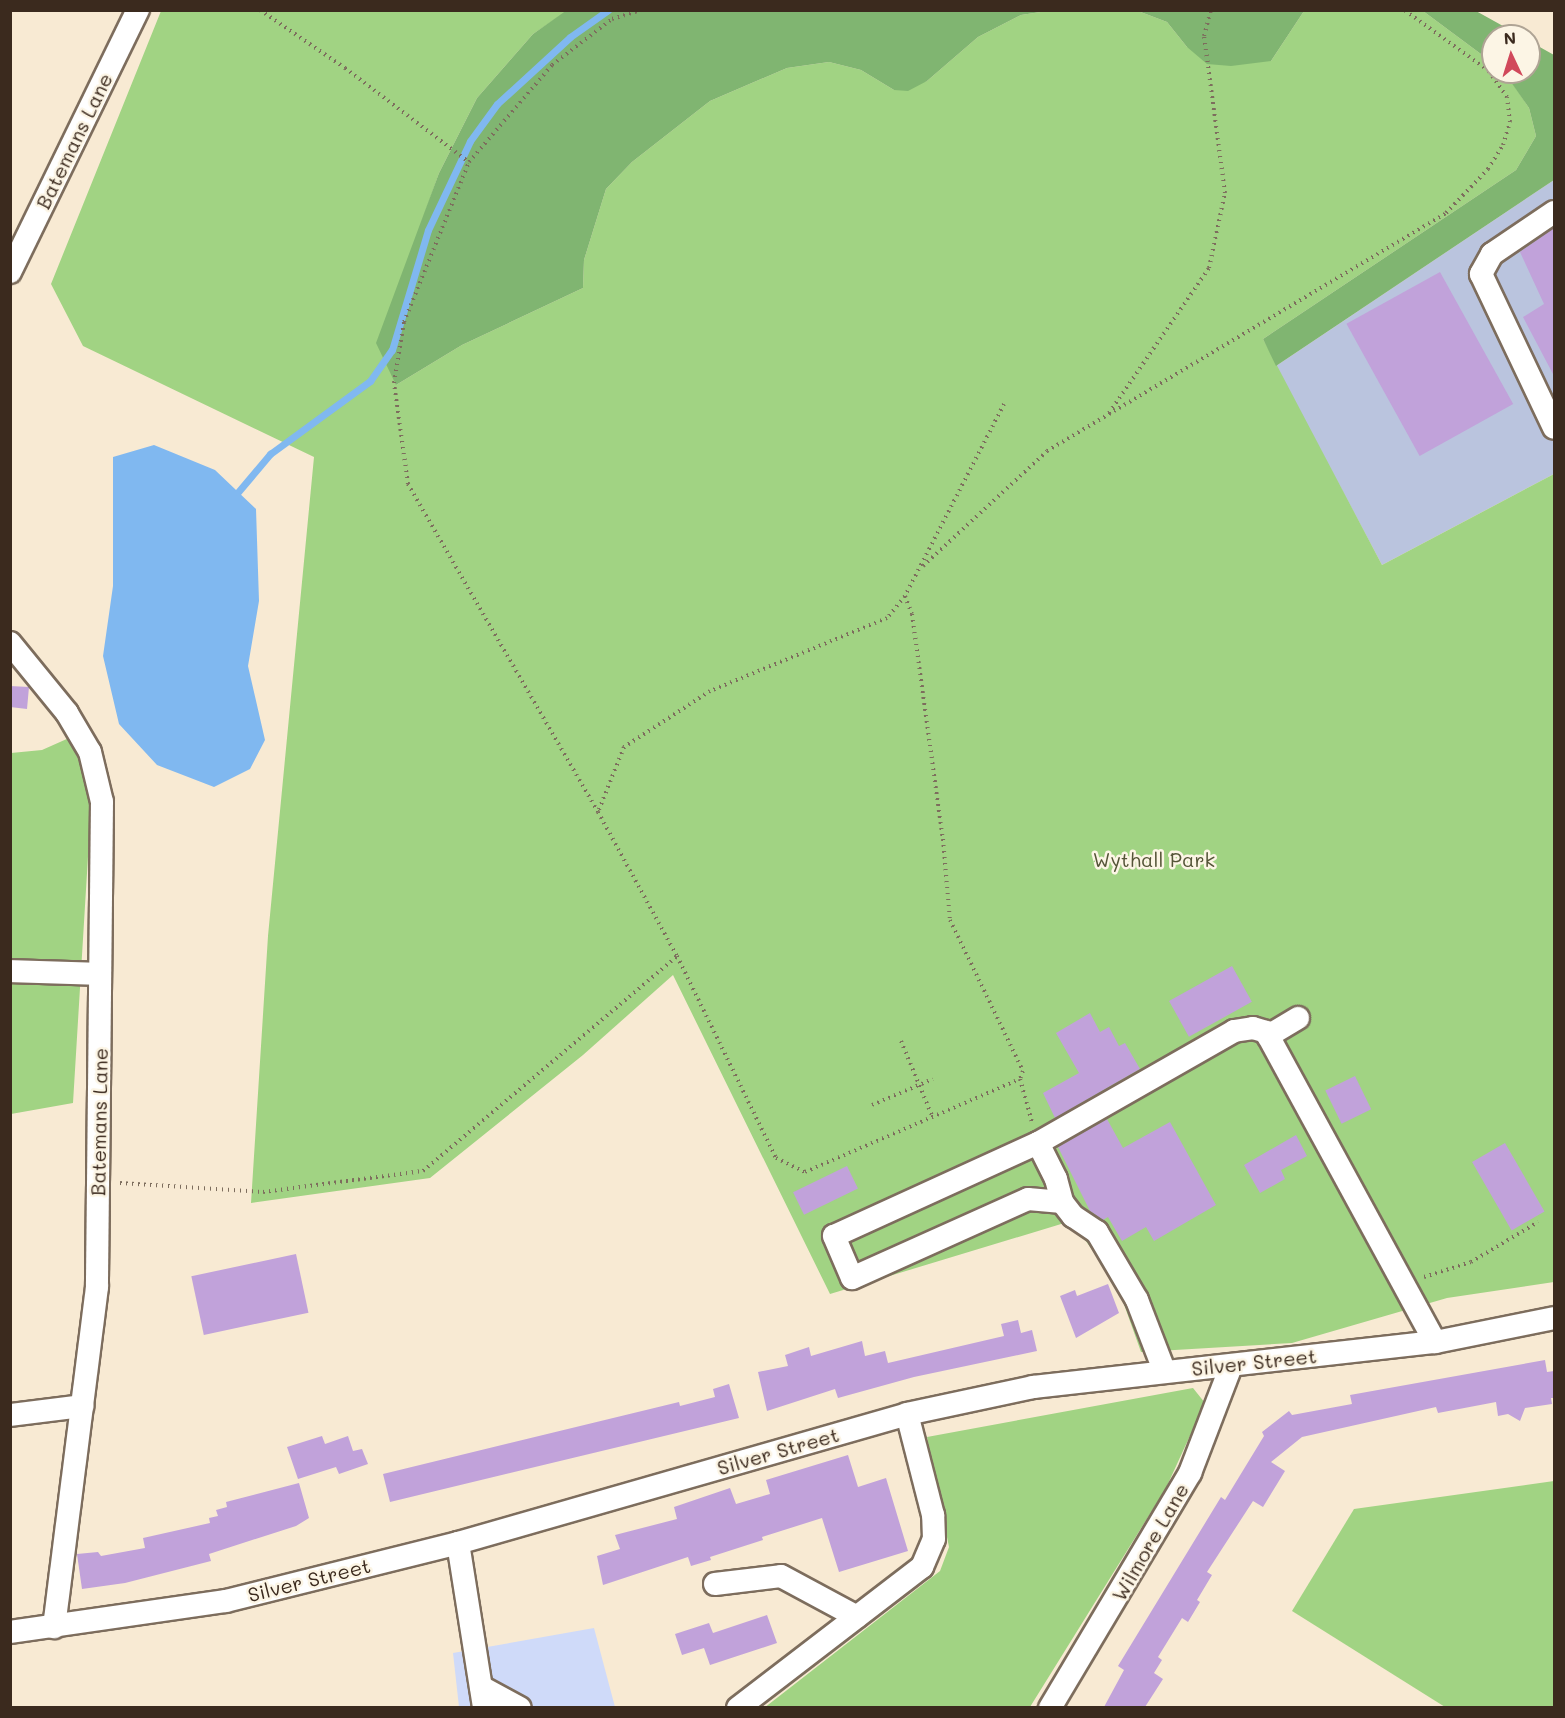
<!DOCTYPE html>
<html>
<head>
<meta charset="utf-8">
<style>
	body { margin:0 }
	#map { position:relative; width:1565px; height:1718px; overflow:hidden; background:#f8ead3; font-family:Mali,sans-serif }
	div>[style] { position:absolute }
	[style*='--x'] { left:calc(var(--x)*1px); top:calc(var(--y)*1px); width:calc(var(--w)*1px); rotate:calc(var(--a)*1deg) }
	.built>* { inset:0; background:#cfdaf9 }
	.industrial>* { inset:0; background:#bac4de }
	.green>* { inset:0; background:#a1d383 }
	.forest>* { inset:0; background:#80b571 }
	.water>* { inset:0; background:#80b8f0 }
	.stream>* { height:7px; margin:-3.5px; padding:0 3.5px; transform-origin:3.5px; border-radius:3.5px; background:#80b8f0 }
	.building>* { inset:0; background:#c1a2da; transform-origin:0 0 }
	.path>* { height:4px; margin-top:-2px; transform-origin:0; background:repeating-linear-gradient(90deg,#7d6d5d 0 1.5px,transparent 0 6px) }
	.roads { filter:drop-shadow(2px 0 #7d6d5d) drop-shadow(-2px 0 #7d6d5d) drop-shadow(0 2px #7d6d5d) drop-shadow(0 -2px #7d6d5d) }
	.minor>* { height:22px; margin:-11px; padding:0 11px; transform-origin:11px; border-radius:11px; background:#fff }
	span { translate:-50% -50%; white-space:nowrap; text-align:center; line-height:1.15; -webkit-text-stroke:5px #fcf5e5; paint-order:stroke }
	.street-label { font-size:20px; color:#3b2a1e }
	.park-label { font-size:20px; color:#545437 }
	.frame { position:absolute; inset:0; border:12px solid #3b2a1e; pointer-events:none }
	.north { position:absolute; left:1481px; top:24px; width:60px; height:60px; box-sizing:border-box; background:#fcf5e5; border:2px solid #afa495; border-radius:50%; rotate:356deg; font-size:16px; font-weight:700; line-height:24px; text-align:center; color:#3b2a1e }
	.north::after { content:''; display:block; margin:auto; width:21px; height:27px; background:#d1495b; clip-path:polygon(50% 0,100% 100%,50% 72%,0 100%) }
</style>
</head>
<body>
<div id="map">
	<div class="built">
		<i style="clip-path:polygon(594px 1628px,615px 1707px,459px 1707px,453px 1653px)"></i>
	</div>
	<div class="industrial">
		<i style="clip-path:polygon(1554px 180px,1554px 474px,1382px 565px,1276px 366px)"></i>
	</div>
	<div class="green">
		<i style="clip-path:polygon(161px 11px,567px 11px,533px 34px,477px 98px,439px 173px,409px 258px,396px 385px,462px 345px,583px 288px,584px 260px,606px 189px,632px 162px,710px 101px,787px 68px,829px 62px,861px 70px,894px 90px,927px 81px,978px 37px,1021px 15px,1047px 11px,1138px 11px,1167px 22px,1187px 47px,1271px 61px,1304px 11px,1423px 11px,1493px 63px,1493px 72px,1507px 75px,1529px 108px,1536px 136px,1516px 170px,1263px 339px,1382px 565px,1554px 474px,1554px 1282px,1447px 1298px,1292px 1343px,1141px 1352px,1116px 1282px,1071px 1221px,830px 1294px,673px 975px,583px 1055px,430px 1178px,251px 1203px,268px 936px,314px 457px,83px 346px,51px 284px)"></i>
		<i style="clip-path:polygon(69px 738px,92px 791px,73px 1103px,11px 1114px,11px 753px,42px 750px)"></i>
		<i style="clip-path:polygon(1193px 1388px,1205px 1403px,1166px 1488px,1030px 1707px,764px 1708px,940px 1571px,949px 1547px,927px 1437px)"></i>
		<i style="clip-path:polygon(1554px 1481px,1554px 1707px,1445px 1707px,1292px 1611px,1354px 1509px)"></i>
	</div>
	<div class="forest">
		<i style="clip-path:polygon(567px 10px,1047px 10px,1047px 11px,1021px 15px,978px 37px,927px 81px,908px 91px,894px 90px,861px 70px,829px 62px,787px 68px,710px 101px,632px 162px,606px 189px,584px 260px,583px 288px,462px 345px,396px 385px,376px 343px,439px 173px,477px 98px,533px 34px)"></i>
		<i style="clip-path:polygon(1138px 11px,1304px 10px,1304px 11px,1271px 61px,1231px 66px,1207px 64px,1187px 47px,1167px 22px)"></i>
		<i style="clip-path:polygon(1423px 11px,1476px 11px,1521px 36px,1493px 36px,1493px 63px)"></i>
		<i style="clip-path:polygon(1529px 41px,1554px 55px,1554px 180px,1276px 366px,1263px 339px,1516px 170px,1536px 136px,1529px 108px,1504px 72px,1529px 72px)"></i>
	</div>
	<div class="water">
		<i style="clip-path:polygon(154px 445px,215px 470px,256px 509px,259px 601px,248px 666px,265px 740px,250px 769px,214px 787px,157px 765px,119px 724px,103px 656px,113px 586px,113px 457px)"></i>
	</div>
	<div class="stream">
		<i style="--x:238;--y:492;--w:50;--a:-49.9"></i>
		<i style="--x:270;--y:454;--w:124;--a:-36.1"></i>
		<i style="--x:370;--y:381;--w:38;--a:-55"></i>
		<i style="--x:392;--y:350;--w:125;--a:-73.3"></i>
		<i style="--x:428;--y:230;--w:98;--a:-64.7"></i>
		<i style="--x:470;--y:141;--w:46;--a:-53.9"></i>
		<i style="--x:497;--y:104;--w:99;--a:-42.5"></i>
		<i style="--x:570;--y:37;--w:47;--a:-35.4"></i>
	</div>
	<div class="building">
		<i style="clip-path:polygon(1554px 228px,1554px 376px,1523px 317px,1544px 304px,1520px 252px)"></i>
		<i style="left:1440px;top:272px;width:151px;height:107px;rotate:61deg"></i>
		<i style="clip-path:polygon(10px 686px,29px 687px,27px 709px,10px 707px)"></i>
		<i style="left:1232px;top:966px;width:41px;height:72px;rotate:61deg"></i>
		<i style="clip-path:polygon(1090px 1013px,1100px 1032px,1109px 1027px,1119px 1046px,1125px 1043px,1140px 1069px,1055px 1118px,1043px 1093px,1079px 1073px,1056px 1033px)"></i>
		<i style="left:1355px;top:1076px;width:37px;height:33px;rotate:64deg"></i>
		<i style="clip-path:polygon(1107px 1119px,1123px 1148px,1170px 1122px,1216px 1205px,1154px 1241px,1146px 1227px,1122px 1241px,1108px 1217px,1103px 1220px,1090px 1211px,1058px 1147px)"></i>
		<i style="clip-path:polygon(1296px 1135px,1307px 1156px,1281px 1170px,1285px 1179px,1260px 1193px,1244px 1165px)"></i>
		<i style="left:1505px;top:1143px;width:79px;height:38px;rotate:60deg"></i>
		<i style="left:847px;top:1166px;width:25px;height:60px;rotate:64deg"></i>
		<i style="left:296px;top:1254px;width:60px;height:107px;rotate:78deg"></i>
		<i style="clip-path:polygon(1108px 1284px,1119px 1313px,1076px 1338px,1060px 1296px,1075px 1290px,1077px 1296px)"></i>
		<i style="clip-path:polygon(1018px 1320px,1021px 1333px,1032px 1330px,1037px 1351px,914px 1377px,838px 1398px,835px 1389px,767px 1411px,758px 1372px,788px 1366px,785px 1355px,809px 1347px,811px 1356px,862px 1341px,865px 1356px,885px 1351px,888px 1363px,1004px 1336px,1001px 1324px)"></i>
		<i style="clip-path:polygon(1545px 1360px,1547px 1372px,1554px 1371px,1554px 1398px,1551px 1398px,1552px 1404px,1525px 1408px,1520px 1421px,1508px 1414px,1498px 1416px,1496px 1402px,1438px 1413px,1436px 1407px,1302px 1437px,1271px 1462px,1285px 1471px,1263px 1507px,1253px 1501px,1207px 1572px,1212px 1575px,1197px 1600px,1200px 1602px,1188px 1622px,1182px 1618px,1158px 1657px,1162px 1660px,1154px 1673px,1163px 1679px,1145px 1707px,1104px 1707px,1124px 1670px,1118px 1666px,1221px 1497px,1225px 1500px,1264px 1436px,1262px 1432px,1289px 1411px,1292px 1415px,1352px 1404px,1350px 1395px)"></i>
		<i style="clip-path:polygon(729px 1384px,739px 1418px,390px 1502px,383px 1474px,679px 1402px,680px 1406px,715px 1397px,713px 1389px)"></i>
		<i style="clip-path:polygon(322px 1436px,325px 1444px,348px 1436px,353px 1451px,362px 1449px,368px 1464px,339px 1474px,336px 1467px,298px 1479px,287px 1447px)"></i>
		<i style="clip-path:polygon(848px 1455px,858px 1487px,886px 1478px,908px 1551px,839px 1572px,822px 1518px,762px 1537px,763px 1540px,710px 1557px,711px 1560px,691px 1566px,688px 1557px,603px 1585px,597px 1556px,620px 1549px,615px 1535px,677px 1519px,674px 1507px,730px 1488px,736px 1504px,770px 1494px,766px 1480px)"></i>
		<i style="clip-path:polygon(299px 1483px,309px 1518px,296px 1526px,209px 1554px,211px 1561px,125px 1583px,82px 1589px,77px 1554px,98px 1552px,101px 1556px,145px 1548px,143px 1538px,210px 1523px,209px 1518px,218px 1516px,216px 1510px,227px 1507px,226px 1502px)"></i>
		<i style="clip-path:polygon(767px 1615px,777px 1643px,710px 1665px,704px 1648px,682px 1655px,675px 1634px,709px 1623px,713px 1633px)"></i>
	</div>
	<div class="path">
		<i style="--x:260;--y:10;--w:103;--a:34.3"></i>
		<i style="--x:345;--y:68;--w:156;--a:37.2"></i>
		<i style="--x:1004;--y:404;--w:216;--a:117.3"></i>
		<i style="--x:905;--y:596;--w:19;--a:69"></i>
		<i style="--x:912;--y:614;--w:227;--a:82.2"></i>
		<i style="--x:943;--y:839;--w:81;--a:85.1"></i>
		<i style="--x:950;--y:920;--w:168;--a:64.2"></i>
		<i style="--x:1023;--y:1071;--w:9;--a:111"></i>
		<i style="--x:1020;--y:1079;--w:45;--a:74.4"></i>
		<i style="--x:1109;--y:413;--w:176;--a:-55.4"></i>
		<i style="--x:1209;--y:268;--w:77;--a:-78"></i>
		<i style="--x:1225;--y:193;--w:158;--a:-97.6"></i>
		<i style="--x:1204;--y:36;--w:27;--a:-75"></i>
		<i style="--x:923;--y:566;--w:169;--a:-42.8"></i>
		<i style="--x:1047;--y:451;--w:465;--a:-30.8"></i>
		<i style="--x:1446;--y:213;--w:61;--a:-46.3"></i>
		<i style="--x:1488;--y:169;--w:28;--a:-58"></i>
		<i style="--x:1503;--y:145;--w:24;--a:-73"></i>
		<i style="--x:1510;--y:122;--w:25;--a:-97"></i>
		<i style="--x:1507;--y:97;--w:32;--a:-125"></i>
		<i style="--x:1489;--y:71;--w:105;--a:-144.3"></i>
		<i style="--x:905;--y:596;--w:28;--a:129"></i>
		<i style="--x:887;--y:618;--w:191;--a:157.6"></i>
		<i style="--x:710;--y:691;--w:103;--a:146.9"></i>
		<i style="--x:624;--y:747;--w:70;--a:111.8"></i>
		<i style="--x:598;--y:812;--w:164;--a:61.3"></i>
		<i style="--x:677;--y:956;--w:225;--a:63.9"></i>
		<i style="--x:776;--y:1158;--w:32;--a:26"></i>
		<i style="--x:805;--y:1172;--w:234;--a:-23.4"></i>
		<i style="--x:598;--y:812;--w:379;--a:-120.1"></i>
		<i style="--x:408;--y:484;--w:102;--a:-97.9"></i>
		<i style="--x:394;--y:383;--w:62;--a:-80.7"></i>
		<i style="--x:404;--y:322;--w:173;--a:-67.9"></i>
		<i style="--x:469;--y:162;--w:128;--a:-49.4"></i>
		<i style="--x:552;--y:65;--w:76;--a:-37.5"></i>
		<i style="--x:612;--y:19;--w:31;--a:-17"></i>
		<i style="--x:901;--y:1041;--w:81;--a:67.5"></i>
		<i style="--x:872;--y:1105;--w:66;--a:-23.1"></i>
		<i style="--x:120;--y:1183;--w:143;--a:3.6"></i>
		<i style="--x:263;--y:1192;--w:161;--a:-7.5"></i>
		<i style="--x:423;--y:1171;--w:333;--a:-40.2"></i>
		<i style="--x:1424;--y:1277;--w:49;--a:-17.7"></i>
		<i style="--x:1471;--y:1262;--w:78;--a:-30.8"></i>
	</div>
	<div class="roads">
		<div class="minor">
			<i style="--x:1554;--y:212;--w:75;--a:145.9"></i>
			<i style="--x:1492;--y:254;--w:23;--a:119"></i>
			<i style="--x:1481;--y:274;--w:170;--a:64.6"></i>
			<i style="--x:10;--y:272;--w:292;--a:-64"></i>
			<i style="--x:10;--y:643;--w:90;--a:50.8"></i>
			<i style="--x:67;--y:713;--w:45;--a:59.5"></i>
			<i style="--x:90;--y:752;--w:51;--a:76.5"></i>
			<i style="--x:102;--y:802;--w:485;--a:90.6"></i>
			<i style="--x:97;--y:1287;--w:343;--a:97.2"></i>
			<i style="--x:10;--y:971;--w:90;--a:1.9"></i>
			<i style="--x:1268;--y:1036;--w:35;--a:-31"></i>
			<i style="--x:1038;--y:1143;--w:40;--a:63.4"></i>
			<i style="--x:1056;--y:1179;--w:24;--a:75"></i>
			<i style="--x:1062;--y:1202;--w:18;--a:52"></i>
			<i style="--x:1073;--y:1216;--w:29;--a:34"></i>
			<i style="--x:1097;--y:1232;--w:79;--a:59.5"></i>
			<i style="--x:1137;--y:1300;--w:75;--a:68.9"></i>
			<i style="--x:1062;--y:1202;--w:34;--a:-175"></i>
			<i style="--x:1028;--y:1199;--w:193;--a:155.8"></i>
			<i style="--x:852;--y:1278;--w:46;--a:-113.2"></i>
			<i style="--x:834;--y:1236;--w:224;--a:-24.5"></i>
			<i style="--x:1038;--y:1143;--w:226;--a:-29.7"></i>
			<i style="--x:1234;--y:1031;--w:19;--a:-9"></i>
			<i style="--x:1253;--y:1028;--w:14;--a:17"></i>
			<i style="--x:1266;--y:1032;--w:353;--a:61.4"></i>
			<i style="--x:10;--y:1415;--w:73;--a:-7.1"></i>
			<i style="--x:458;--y:1543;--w:167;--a:81"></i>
			<i style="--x:715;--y:1584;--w:66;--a:-6.9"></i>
			<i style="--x:781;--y:1576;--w:86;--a:28.3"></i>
			<i style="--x:10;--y:1632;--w:218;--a:-8.2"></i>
			<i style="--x:226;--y:1601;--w:239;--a:-14"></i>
			<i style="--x:458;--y:1543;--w:467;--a:-16"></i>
			<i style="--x:907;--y:1414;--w:129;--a:-12.1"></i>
			<i style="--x:1033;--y:1387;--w:405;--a:-6.4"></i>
			<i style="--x:1435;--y:1342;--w:121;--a:-11.4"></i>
			<i style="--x:481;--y:1687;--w:44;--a:28.3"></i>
			<i style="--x:738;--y:1708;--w:232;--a:-37.5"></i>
			<i style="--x:922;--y:1567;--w:30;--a:-67"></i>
			<i style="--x:934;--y:1539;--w:24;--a:-92"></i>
			<i style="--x:933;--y:1515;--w:104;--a:-104.4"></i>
			<i style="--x:1050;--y:1708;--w:274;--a:-59.2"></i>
			<i style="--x:1190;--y:1473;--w:115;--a:-69"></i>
		</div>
	</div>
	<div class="street-label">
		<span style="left:74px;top:141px;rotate:-64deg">Batemans Lane</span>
		<span style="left:99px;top:1122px;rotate:-89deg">Batemans Lane</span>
		<span style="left:1254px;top:1362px;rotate:-6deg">Silver Street</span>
		<span style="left:778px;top:1451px;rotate:-16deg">Silver Street</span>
		<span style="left:1150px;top:1542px;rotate:-60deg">Wilmore Lane</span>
		<span style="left:309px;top:1580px;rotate:-14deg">Silver Street</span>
	</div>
	<div class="park-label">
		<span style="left:1154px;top:859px">Wythall Park</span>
	</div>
	<div class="frame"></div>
	<div class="north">N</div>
</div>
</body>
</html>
